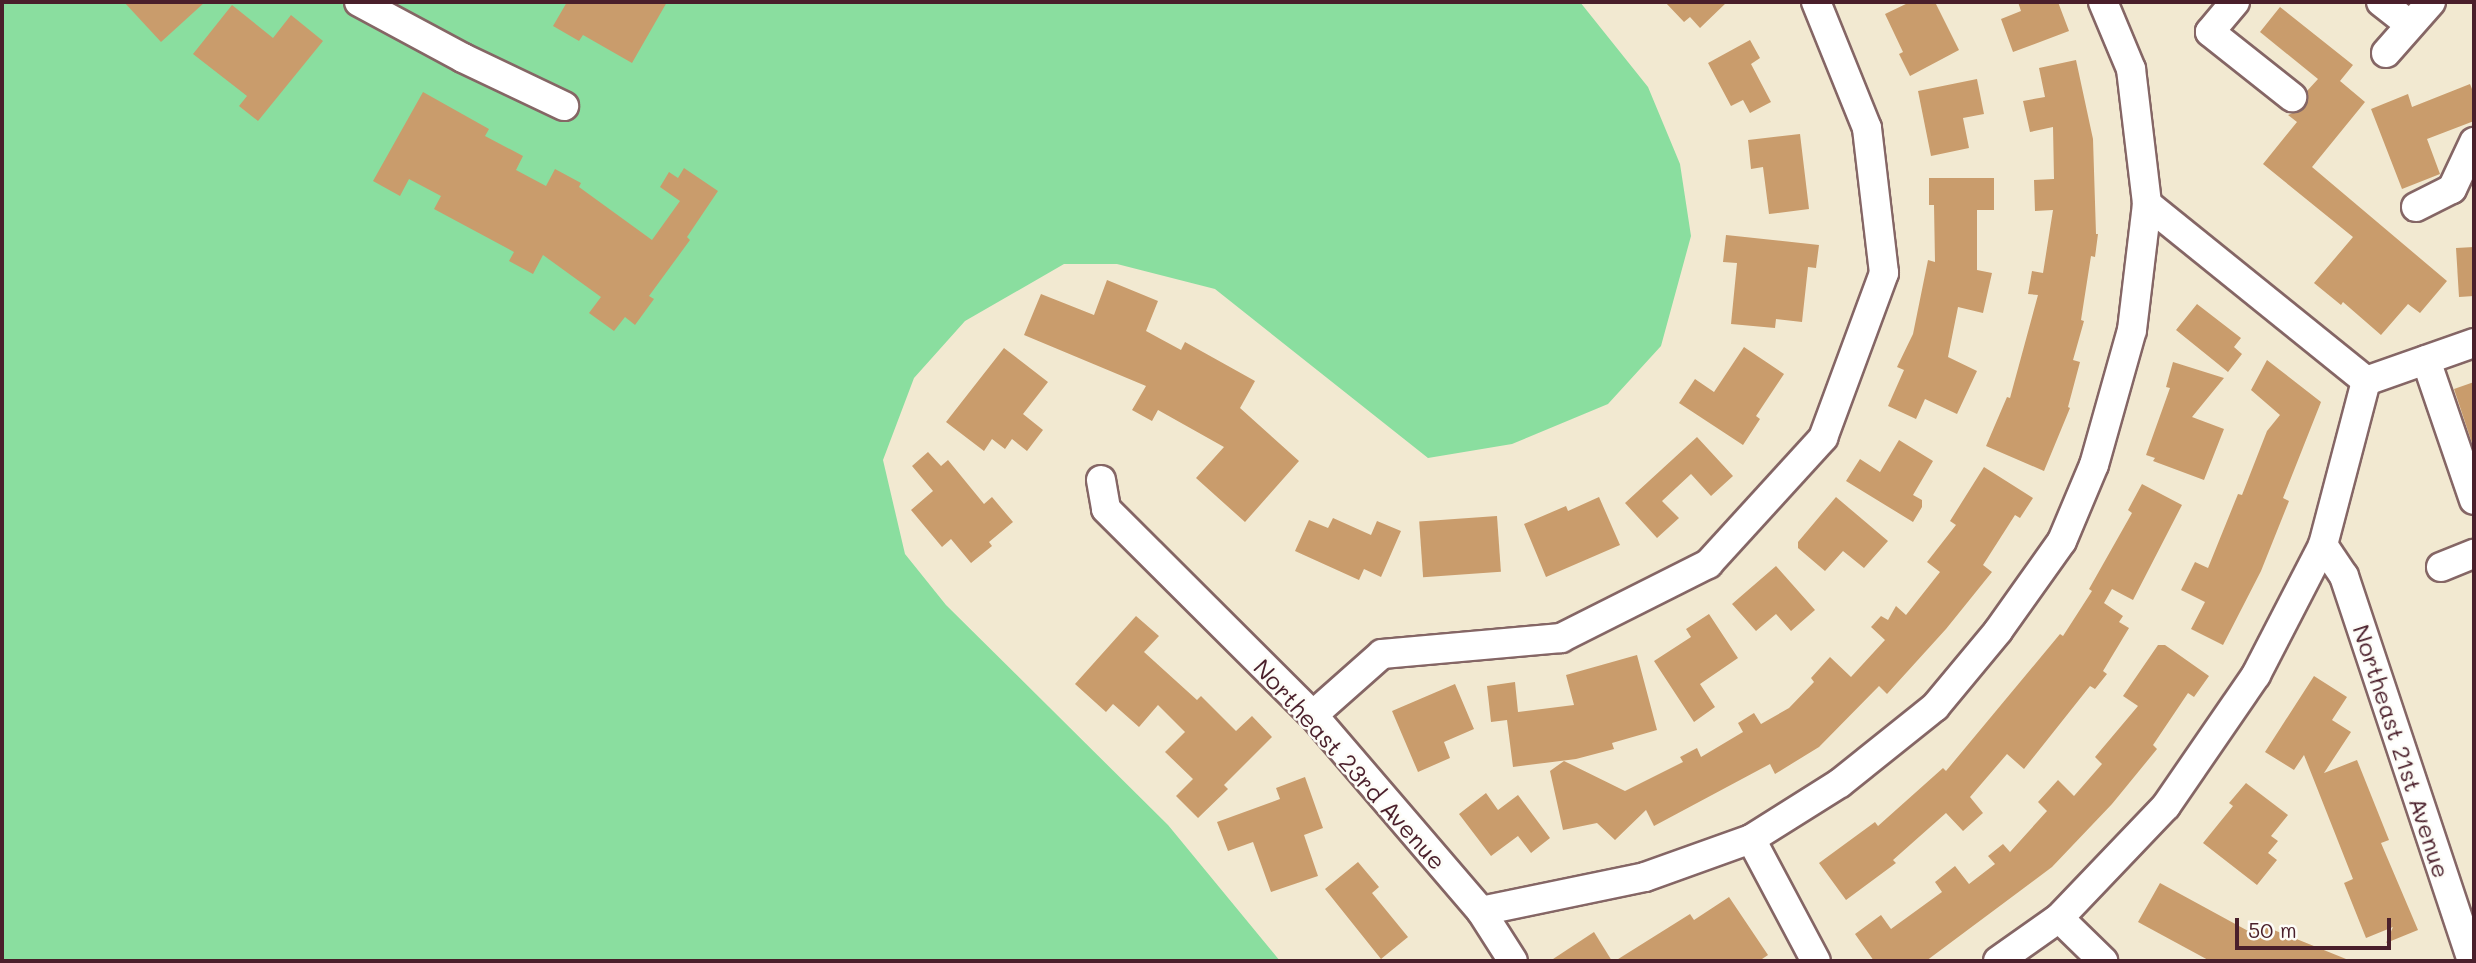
<!DOCTYPE html>
<html>
<head>
<meta charset="utf-8">
<style>
	body { margin:0 }
	#map { position:relative; width:2476px; height:963px; overflow:hidden; background:#f2e9d1; font-family:Mali,sans-serif }
	div>[style] { position:absolute }
	[style*='--x'] { left:calc(var(--x)*1px); top:calc(var(--y)*1px); width:calc(var(--w)*1px); rotate:calc(var(--a)*1deg) }
	.green>* { inset:0; background:#8ade9f }
	.building>* { inset:0; background:#c99c6c; transform-origin:0 0 }
	.roads { filter:drop-shadow(2px 0 #856665) drop-shadow(-2px 0 #856665) drop-shadow(0 2px #856665) drop-shadow(0 -2px #856665) }
	.minor>* { height:28px; margin:-14px; padding:0 14px; transform-origin:14px; border-radius:14px; background:#fff }
	span { translate:-50% -50%; white-space:nowrap; text-align:center; line-height:1.15; -webkit-text-stroke:5px #fdfcf7; paint-order:stroke }
	.street-label { font-size:24px; color:#4a1f2b }
	.frame { position:absolute; inset:0; border:4px solid #4a1f2b; pointer-events:none }
	.scale { position:absolute; left:2235px; top:918px; width:156px; height:32px; box-sizing:border-box; border:4px solid #4a1f2b; border-top:0; padding-left:9px; font-size:21px; line-height:24px; white-space:nowrap; color:#4a1f2b; -webkit-text-stroke:5px #fdfcf7; paint-order:stroke }
</style>
</head>
<body>
<div id="map">
	<div class="green">
		<i style="clip-path:polygon(2px 2px,1580px 2px,1648px 87px,1680px 164px,1691px 236px,1661px 346px,1608px 404px,1512px 444px,1428px 458px,1215px 289px,1117px 264px,1064px 264px,965px 321px,914px 378px,883px 460px,905px 554px,946px 605px,1168px 825px,1280px 961px,2px 961px)"></i>
	</div>
	<div class="building">
		<i style="clip-path:polygon(124px 2px,205px 2px,161px 42px)"></i>
		<i style="clip-path:polygon(567px 2px,667px 2px,632px 63px,583px 35px,579px 41px,553px 26px)"></i>
		<i style="clip-path:polygon(1665px 2px,1727px 2px,1700px 28px,1690px 17px,1684px 22px)"></i>
		<i style="clip-path:polygon(1910px 2px,1935px 2px,1959px 50px,1910px 76px,1899px 54px,1903px 52px,1885px 14px)"></i>
		<i style="clip-path:polygon(2018px 2px,2058px 2px,2069px 31px,2013px 52px,2001px 19px,2021px 11px)"></i>
		<i style="clip-path:polygon(232px 5px,273px 38px,291px 15px,323px 41px,258px 121px,239px 106px,247px 96px,193px 54px)"></i>
		<i style="clip-path:polygon(2280px 7px,2353px 65px,2340px 81px,2365px 102px,2312px 167px,2447px 281px,2420px 313px,2408px 304px,2381px 335px,2343px 302px,2341px 305px,2314px 283px,2353px 237px,2263px 164px,2297px 122px,2288px 115px,2305px 108px,2307px 91px,2318px 79px,2260px 32px)"></i>
		<i style="clip-path:polygon(1750px 40px,1760px 58px,1751px 64px,1771px 102px,1750px 113px,1743px 100px,1731px 106px,1708px 63px)"></i>
		<i style="clip-path:polygon(2076px 60px,2093px 139px,2096px 234px,2098px 234px,2095px 257px,2091px 256px,2081px 320px,2084px 321px,2073px 360px,2080px 362px,2068px 407px,2070px 408px,2044px 471px,1986px 446px,2007px 397px,2010px 398px,2038px 295px,2028px 294px,2032px 271px,2043px 273px,2053px 210px,2035px 211px,2034px 180px,2054px 179px,2053px 127px,2030px 132px,2023px 101px,2045px 97px,2039px 68px)"></i>
		<i style="clip-path:polygon(1977px 79px,1984px 114px,1963px 118px,1969px 148px,1931px 156px,1918px 91px)"></i>
		<i style="clip-path:polygon(2470px 84px,2474px 94px,2474px 121px,2427px 139px,2440px 174px,2402px 189px,2371px 109px,2408px 94px,2412px 107px)"></i>
		<i style="clip-path:polygon(423px 92px,489px 129px,485px 136px,523px 156px,516px 170px,546px 186px,555px 169px,581px 183px,579px 187px,652px 240px,680px 201px,660px 187px,669px 172px,678px 178px,684px 168px,718px 191px,687px 237px,690px 240px,649px 296px,654px 299px,635px 325px,625px 317px,614px 331px,589px 313px,601px 297px,543px 255px,533px 274px,509px 261px,514px 252px,434px 209px,441px 196px,409px 179px,400px 196px,373px 181px)"></i>
		<i style="clip-path:polygon(1800px 134px,1809px 209px,1769px 214px,1763px 167px,1751px 169px,1748px 140px)"></i>
		<i style="clip-path:polygon(1929px 178px,1994px 178px,1994px 210px,1977px 210px,1977px 270px,1992px 273px,1983px 313px,1958px 307px,1948px 357px,1977px 371px,1957px 414px,1925px 399px,1916px 419px,1888px 406px,1904px 370px,1897px 367px,1913px 334px,1928px 260px,1935px 262px,1934px 205px,1929px 205px)"></i>
		<i style="clip-path:polygon(1726px 235px,1819px 245px,1816px 268px,1808px 267px,1802px 322px,1776px 319px,1775px 328px,1731px 324px,1737px 263px,1723px 262px)"></i>
		<i style="clip-path:polygon(2474px 247px,2474px 296px,2459px 297px,2456px 248px)"></i>
		<i style="clip-path:polygon(1107px 280px,1158px 301px,1146px 331px,1181px 350px,1185px 342px,1255px 381px,1240px 408px,1299px 461px,1245px 522px,1196px 478px,1224px 447px,1158px 410px,1152px 421px,1132px 410px,1146px 386px,1024px 335px,1041px 294px,1094px 315px)"></i>
		<i style="clip-path:polygon(2197px 304px,2241px 338px,2234px 347px,2242px 354px,2228px 372px,2176px 330px)"></i>
		<i style="clip-path:polygon(1744px 347px,1784px 374px,1756px 416px,1760px 419px,1743px 445px,1679px 403px,1695px 379px,1714px 392px)"></i>
		<i style="clip-path:polygon(1004px 348px,1048px 382px,1023px 414px,1043px 430px,1027px 451px,1012px 439px,1005px 449px,992px 439px,984px 451px,946px 422px)"></i>
		<i style="clip-path:polygon(2267px 360px,2321px 402px,2283px 498px,2289px 501px,2261px 571px,2223px 645px,2191px 629px,2205px 602px,2181px 590px,2195px 562px,2208px 568px,2238px 494px,2242px 495px,2267px 431px,2280px 415px,2251px 390px)"></i>
		<i style="clip-path:polygon(2173px 362px,2224px 378px,2192px 417px,2224px 429px,2204px 480px,2153px 461px,2155px 458px,2146px 455px,2170px 388px,2166px 387px)"></i>
		<i style="clip-path:polygon(2474px 382px,2474px 449px,2454px 389px)"></i>
		<i style="clip-path:polygon(1697px 437px,1733px 476px,1711px 496px,1691px 474px,1662px 501px,1679px 518px,1657px 538px,1625px 503px)"></i>
		<i style="clip-path:polygon(1899px 440px,1933px 461px,1913px 495px,1922px 500px,1922px 507px,1913px 522px,1846px 481px,1860px 459px,1880px 472px)"></i>
		<i style="clip-path:polygon(928px 452px,941px 466px,948px 460px,984px 504px,992px 497px,1013px 522px,989px 542px,992px 546px,971px 563px,951px 539px,942px 547px,911px 510px,933px 491px,912px 466px)"></i>
		<i style="clip-path:polygon(1984px 467px,2033px 498px,2020px 518px,2015px 515px,1983px 565px,1992px 572px,1946px 629px,1887px 694px,1879px 686px,1819px 747px,1775px 774px,1770px 764px,1654px 826px,1646px 810px,1615px 840px,1597px 823px,1563px 830px,1550px 771px,1564px 761px,1625px 791px,1683px 762px,1680px 757px,1697px 748px,1701px 757px,1743px 732px,1738px 723px,1754px 713px,1761px 724px,1789px 708px,1814px 682px,1811px 678px,1830px 657px,1851px 677px,1885px 640px,1871px 627px,1881px 616px,1888px 620px,1896px 606px,1906px 615px,1940px 572px,1927px 562px,1956px 525px,1950px 521px)"></i>
		<i style="clip-path:polygon(2142px 484px,2182px 505px,2133px 600px,2112px 589px,2104px 603px,2123px 616px,2119px 622px,2129px 628px,2103px 671px,2107px 674px,2095px 689px,2090px 686px,2024px 769px,2007px 754px,1970px 797px,1983px 813px,1963px 831px,1946px 813px,1893px 860px,1896px 863px,1846px 900px,1819px 863px,1875px 822px,1878px 826px,1943px 768px,1946px 771px,2060px 634px,2063px 636px,2092px 591px,2089px 589px,2132px 513px,2128px 510px)"></i>
		<i style="clip-path:polygon(1599px 497px,1620px 545px,1546px 577px,1524px 524px,1566px 506px,1568px 511px)"></i>
		<i style="clip-path:polygon(1836px 497px,1888px 541px,1864px 568px,1843px 551px,1825px 571px,1798px 548px,1798px 542px)"></i>
		<i style="left:1497px;top:516px;width:56px;height:78px;rotate:86deg"></i>
		<i style="clip-path:polygon(1333px 518px,1371px 535px,1377px 521px,1401px 531px,1381px 577px,1364px 569px,1359px 580px,1295px 551px,1309px 520px,1328px 528px)"></i>
		<i style="clip-path:polygon(1776px 566px,1815px 610px,1791px 631px,1776px 614px,1756px 631px,1732px 604px)"></i>
		<i style="clip-path:polygon(1709px 614px,1738px 658px,1700px 684px,1715px 707px,1694px 722px,1654px 661px,1691px 637px,1686px 629px)"></i>
		<i style="clip-path:polygon(1136px 616px,1159px 636px,1144px 652px,1197px 700px,1201px 696px,1236px 731px,1252px 716px,1272px 737px,1224px 785px,1228px 789px,1198px 818px,1176px 796px,1193px 779px,1165px 752px,1185px 732px,1158px 705px,1139px 727px,1113px 704px,1106px 712px,1075px 684px)"></i>
		<i style="clip-path:polygon(2158px 645px,2165px 645px,2209px 676px,2194px 697px,2188px 693px,2153px 745px,2157px 749px,2112px 804px,2052px 867px,1926px 961px,1874px 961px,1855px 934px,1881px 915px,1891px 929px,1942px 892px,1935px 882px,1955px 866px,1969px 884px,1995px 864px,1988px 856px,2003px 844px,2010px 852px,2047px 811px,2038px 802px,2058px 780px,2074px 796px,2102px 764px,2095px 757px,2138px 706px,2123px 696px)"></i>
		<i style="clip-path:polygon(1637px 655px,1657px 730px,1612px 743px,1614px 749px,1576px 759px,1513px 767px,1507px 720px,1491px 722px,1487px 686px,1515px 682px,1518px 712px,1574px 705px,1566px 675px)"></i>
		<i style="clip-path:polygon(2314px 676px,2347px 697px,2332px 720px,2351px 732px,2324px 773px,2357px 760px,2389px 840px,2381px 843px,2418px 930px,2386px 943px,2393px 927px,2366px 938px,2344px 883px,2353px 879px,2304px 755px,2294px 770px,2265px 752px)"></i>
		<i style="clip-path:polygon(1455px 684px,1474px 729px,1444px 742px,1450px 758px,1418px 772px,1392px 711px)"></i>
		<i style="clip-path:polygon(1305px 777px,1323px 828px,1304px 835px,1318px 876px,1271px 892px,1253px 842px,1228px 851px,1217px 822px,1280px 799px,1276px 788px)"></i>
		<i style="clip-path:polygon(2246px 783px,2288px 815px,2271px 836px,2278px 841px,2268px 853px,2277px 860px,2257px 885px,2203px 843px,2233px 806px,2229px 803px)"></i>
		<i style="clip-path:polygon(1486px 793px,1498px 810px,1518px 795px,1550px 838px,1531px 853px,1518px 836px,1491px 856px,1459px 814px)"></i>
		<i style="clip-path:polygon(1358px 862px,1379px 887px,1372px 893px,1408px 937px,1381px 959px,1325px 889px)"></i>
		<i style="clip-path:polygon(2160px 883px,2250px 932px,2254px 922px,2351px 961px,2210px 961px,2138px 922px)"></i>
		<i style="clip-path:polygon(1729px 897px,1768px 955px,1759px 961px,1615px 961px,1690px 914px,1694px 920px)"></i>
		<i style="clip-path:polygon(1594px 932px,1612px 961px,1550px 961px)"></i>
	</div>
	<div class="roads">
		<div class="minor">
			<i style="--x:359;--y:2;--w:118;--a:28.3"></i>
			<i style="--x:463;--y:58;--w:112;--a:25.4"></i>
			<i style="--x:2103;--y:2;--w:73;--a:67.3"></i>
			<i style="--x:2131;--y:69;--w:136;--a:83.2"></i>
			<i style="--x:2147;--y:204;--w:282;--a:38.9"></i>
			<i style="--x:2235;--y:2;--w:39;--a:130"></i>
			<i style="--x:2210;--y:32;--w:105;--a:38.4"></i>
			<i style="--x:2381;--y:2;--w:36;--a:38"></i>
			<i style="--x:2386;--y:53;--w:68;--a:-48.6"></i>
			<i style="--x:2416;--y:207;--w:40;--a:-26.6"></i>
			<i style="--x:2452;--y:189;--w:52;--a:-64.9"></i>
			<i style="--x:2426;--y:360;--w:148;--a:71.1"></i>
			<i style="--x:2366;--y:381;--w:114;--a:-19.4"></i>
			<i style="--x:1101;--y:480;--w:29;--a:80"></i>
			<i style="--x:1106;--y:509;--w:292;--a:44.9"></i>
			<i style="--x:1313;--y:715;--w:258;--a:49.4"></i>
			<i style="--x:1481;--y:911;--w:59;--a:57.4"></i>
			<i style="--x:2323;--y:545;--w:37;--a:56"></i>
			<i style="--x:2344;--y:576;--w:406;--a:71.6"></i>
			<i style="--x:2441;--y:567;--w:35;--a:-22"></i>
			<i style="--x:1313;--y:715;--w:92;--a:-41.5"></i>
			<i style="--x:1382;--y:654;--w:180;--a:-5.1"></i>
			<i style="--x:1561;--y:638;--w:165;--a:-26.7"></i>
			<i style="--x:1708;--y:564;--w:171;--a:-47.6"></i>
			<i style="--x:1823;--y:438;--w:176;--a:-69.7"></i>
			<i style="--x:1884;--y:273;--w:146;--a:-96.7"></i>
			<i style="--x:1867;--y:128;--w:136;--a:-112"></i>
			<i style="--x:1751;--y:839;--w:138;--a:62"></i>
			<i style="--x:1481;--y:911;--w:167;--a:-11.7"></i>
			<i style="--x:1645;--y:877;--w:113;--a:-19.7"></i>
			<i style="--x:1751;--y:839;--w:105;--a:-32.2"></i>
			<i style="--x:1840;--y:783;--w:122;--a:-38.7"></i>
			<i style="--x:1935;--y:707;--w:99;--a:-50.3"></i>
			<i style="--x:1998;--y:631;--w:110;--a:-54.6"></i>
			<i style="--x:2062;--y:541;--w:82;--a:-67.2"></i>
			<i style="--x:2094;--y:465;--w:140;--a:-74.3"></i>
			<i style="--x:2132;--y:330;--w:127;--a:-83.2"></i>
			<i style="--x:2059;--y:918;--w:62;--a:44.3"></i>
			<i style="--x:1998;--y:961;--w:75;--a:-35.2"></i>
			<i style="--x:2059;--y:918;--w:155;--a:-46.3"></i>
			<i style="--x:2166;--y:806;--w:159;--a:-55.5"></i>
			<i style="--x:2256;--y:675;--w:146;--a:-62.7"></i>
			<i style="--x:2323;--y:545;--w:170;--a:-75.3"></i>
		</div>
	</div>
	<div class="street-label">
		<span style="left:2402px;top:751px;rotate:72deg">Northeast 21st Avenue</span>
		<span style="left:1350px;top:764px;rotate:48deg">Northeast 23rd Avenue</span>
	</div>
	<div class="frame"></div>
	<div class="scale">50 m</div>
</div>
</body>
</html>
